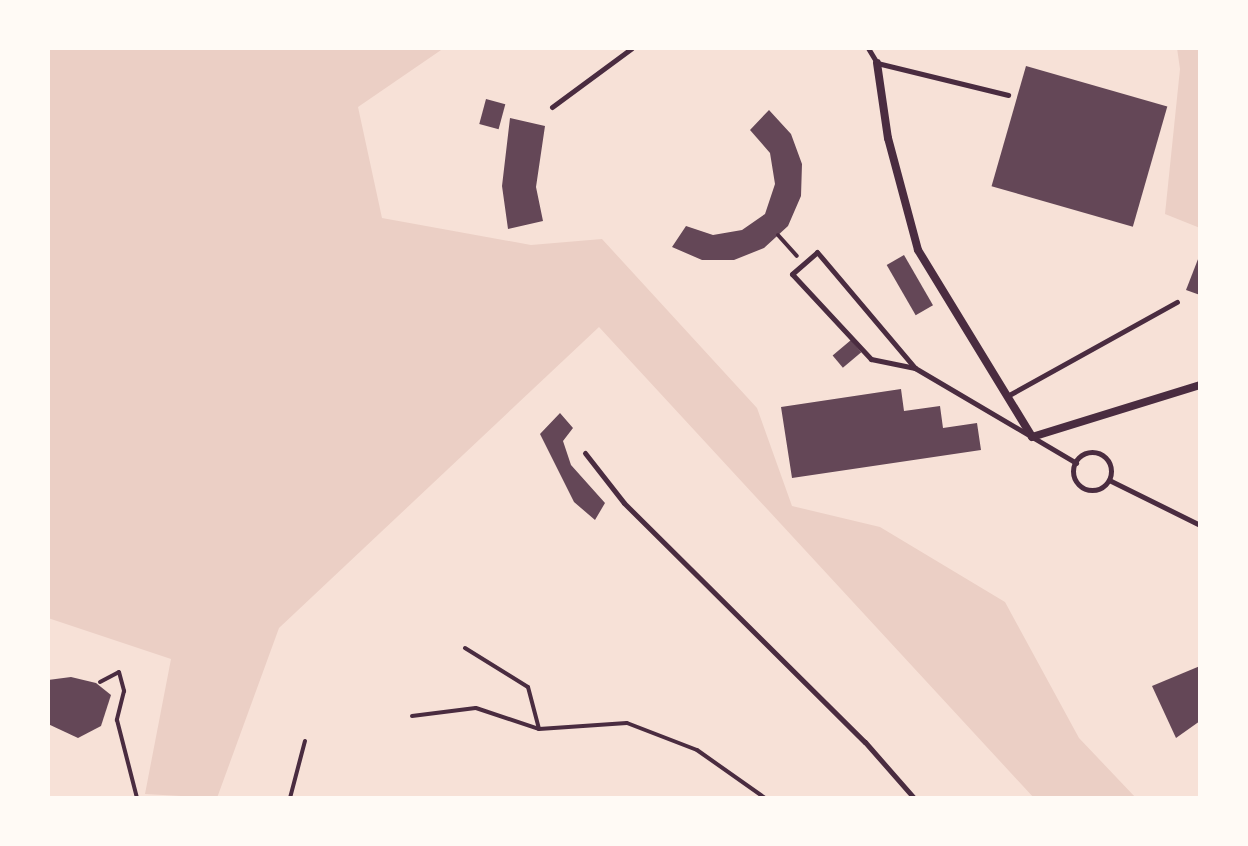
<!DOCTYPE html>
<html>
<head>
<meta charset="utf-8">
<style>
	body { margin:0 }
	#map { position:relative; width:1248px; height:846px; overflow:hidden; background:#f7e1d7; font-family:"Fira Sans",sans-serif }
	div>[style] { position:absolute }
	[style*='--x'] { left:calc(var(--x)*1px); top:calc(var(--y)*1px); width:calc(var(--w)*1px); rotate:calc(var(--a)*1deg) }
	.green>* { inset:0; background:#ebcfc5 }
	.building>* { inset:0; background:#644757; transform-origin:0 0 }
	.path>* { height:4px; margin:-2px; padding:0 2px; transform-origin:2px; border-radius:2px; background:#4a2c40 }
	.service>* { height:5px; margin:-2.5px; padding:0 2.5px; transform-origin:2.5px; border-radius:2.5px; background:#4a2c40 }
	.service>.ring { margin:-2.5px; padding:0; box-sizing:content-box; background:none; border:5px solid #4a2c40; border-radius:50% }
	.minor>* { height:8px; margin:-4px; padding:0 4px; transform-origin:4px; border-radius:4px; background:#4a2c40 }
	span { translate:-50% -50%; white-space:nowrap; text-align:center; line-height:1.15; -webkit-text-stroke:6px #fffaf5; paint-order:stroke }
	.frame { position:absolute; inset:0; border:50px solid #fffaf5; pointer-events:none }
</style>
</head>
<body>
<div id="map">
	<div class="green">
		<i style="clip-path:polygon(48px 48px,444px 48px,358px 107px,382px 218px,531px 245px,602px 239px,757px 408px,792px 506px,880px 527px,1005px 602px,1079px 738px,1136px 798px,1034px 798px,599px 327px,279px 628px,217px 798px,145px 794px,171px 659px,48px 618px)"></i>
		<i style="clip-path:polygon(1177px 48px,1200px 48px,1200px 228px,1165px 214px,1180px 69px)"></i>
	</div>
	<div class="building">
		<i style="left:1026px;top:66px;width:147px;height:125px;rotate:16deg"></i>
		<i style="left:486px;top:99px;width:20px;height:26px;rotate:15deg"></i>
		<i style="clip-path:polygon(769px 110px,791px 134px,802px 164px,801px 196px,788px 226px,764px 248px,734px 260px,702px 260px,672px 247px,686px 226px,713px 235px,742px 230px,765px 214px,775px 184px,770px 153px,750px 130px)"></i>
		<i style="clip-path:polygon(510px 118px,545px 126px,536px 187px,543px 221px,508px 229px,502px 186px)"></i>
		<i style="clip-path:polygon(1200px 254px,1200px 295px,1186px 290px)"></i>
		<i style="left:904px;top:255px;width:58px;height:20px;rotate:60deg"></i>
		<i style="left:851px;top:340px;width:16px;height:24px;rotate:50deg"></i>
		<i style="clip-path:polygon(901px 389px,904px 411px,940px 406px,943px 428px,977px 423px,981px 450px,792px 478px,781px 407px)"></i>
		<i style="clip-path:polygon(560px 413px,573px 428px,563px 441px,571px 465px,605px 503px,595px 520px,574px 502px,540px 434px)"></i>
		<i style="clip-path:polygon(1200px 666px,1200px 721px,1176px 738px,1152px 686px)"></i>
		<i style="clip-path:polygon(71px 677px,96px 683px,111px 695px,101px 726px,78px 738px,48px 724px,48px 680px)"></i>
	</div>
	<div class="path">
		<i style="--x:778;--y:235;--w:28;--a:48"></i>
		<i style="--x:465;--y:648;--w:74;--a:31.8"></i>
		<i style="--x:528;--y:687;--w:43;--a:75.3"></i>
		<i style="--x:100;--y:682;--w:21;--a:-28"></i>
		<i style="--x:119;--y:672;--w:20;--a:75"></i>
		<i style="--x:124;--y:691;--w:30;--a:104"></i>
		<i style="--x:117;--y:720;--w:81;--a:75.6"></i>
		<i style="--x:412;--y:716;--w:64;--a:-7.1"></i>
		<i style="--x:476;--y:708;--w:66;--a:18.4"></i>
		<i style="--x:539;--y:729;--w:88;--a:-3.9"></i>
		<i style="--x:627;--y:723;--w:75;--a:21.1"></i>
		<i style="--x:697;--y:750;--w:83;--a:35.2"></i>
		<i style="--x:290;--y:798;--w:59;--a:-75.3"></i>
	</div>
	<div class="service">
		<i style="--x:868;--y:48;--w:17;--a:59"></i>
		<i style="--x:877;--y:63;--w:135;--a:13.7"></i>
		<i style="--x:552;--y:107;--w:99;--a:-36.4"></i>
		<i style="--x:915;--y:368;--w:45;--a:-168.4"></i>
		<i style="--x:871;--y:359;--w:116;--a:-132.9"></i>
		<i style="--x:792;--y:274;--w:33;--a:-41"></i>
		<i style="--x:817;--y:252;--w:152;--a:49.8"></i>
		<i style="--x:915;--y:368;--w:187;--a:30.5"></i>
		<i style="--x:1009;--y:395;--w:192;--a:-29"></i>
		<i class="ring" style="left:1073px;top:452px;width:33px;height:33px"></i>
		<i style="--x:585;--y:453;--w:63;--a:52"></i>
		<i style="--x:624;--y:503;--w:339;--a:44.8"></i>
		<i style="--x:865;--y:742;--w:74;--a:48.8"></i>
		<i style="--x:1109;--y:480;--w:102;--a:26.3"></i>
	</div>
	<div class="minor">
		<i style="--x:877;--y:63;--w:76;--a:81.7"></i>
		<i style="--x:888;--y:138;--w:116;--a:75"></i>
		<i style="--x:918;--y:250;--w:219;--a:58.6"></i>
		<i style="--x:1032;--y:437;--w:176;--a:-17.2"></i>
	</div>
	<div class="frame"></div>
</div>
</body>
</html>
